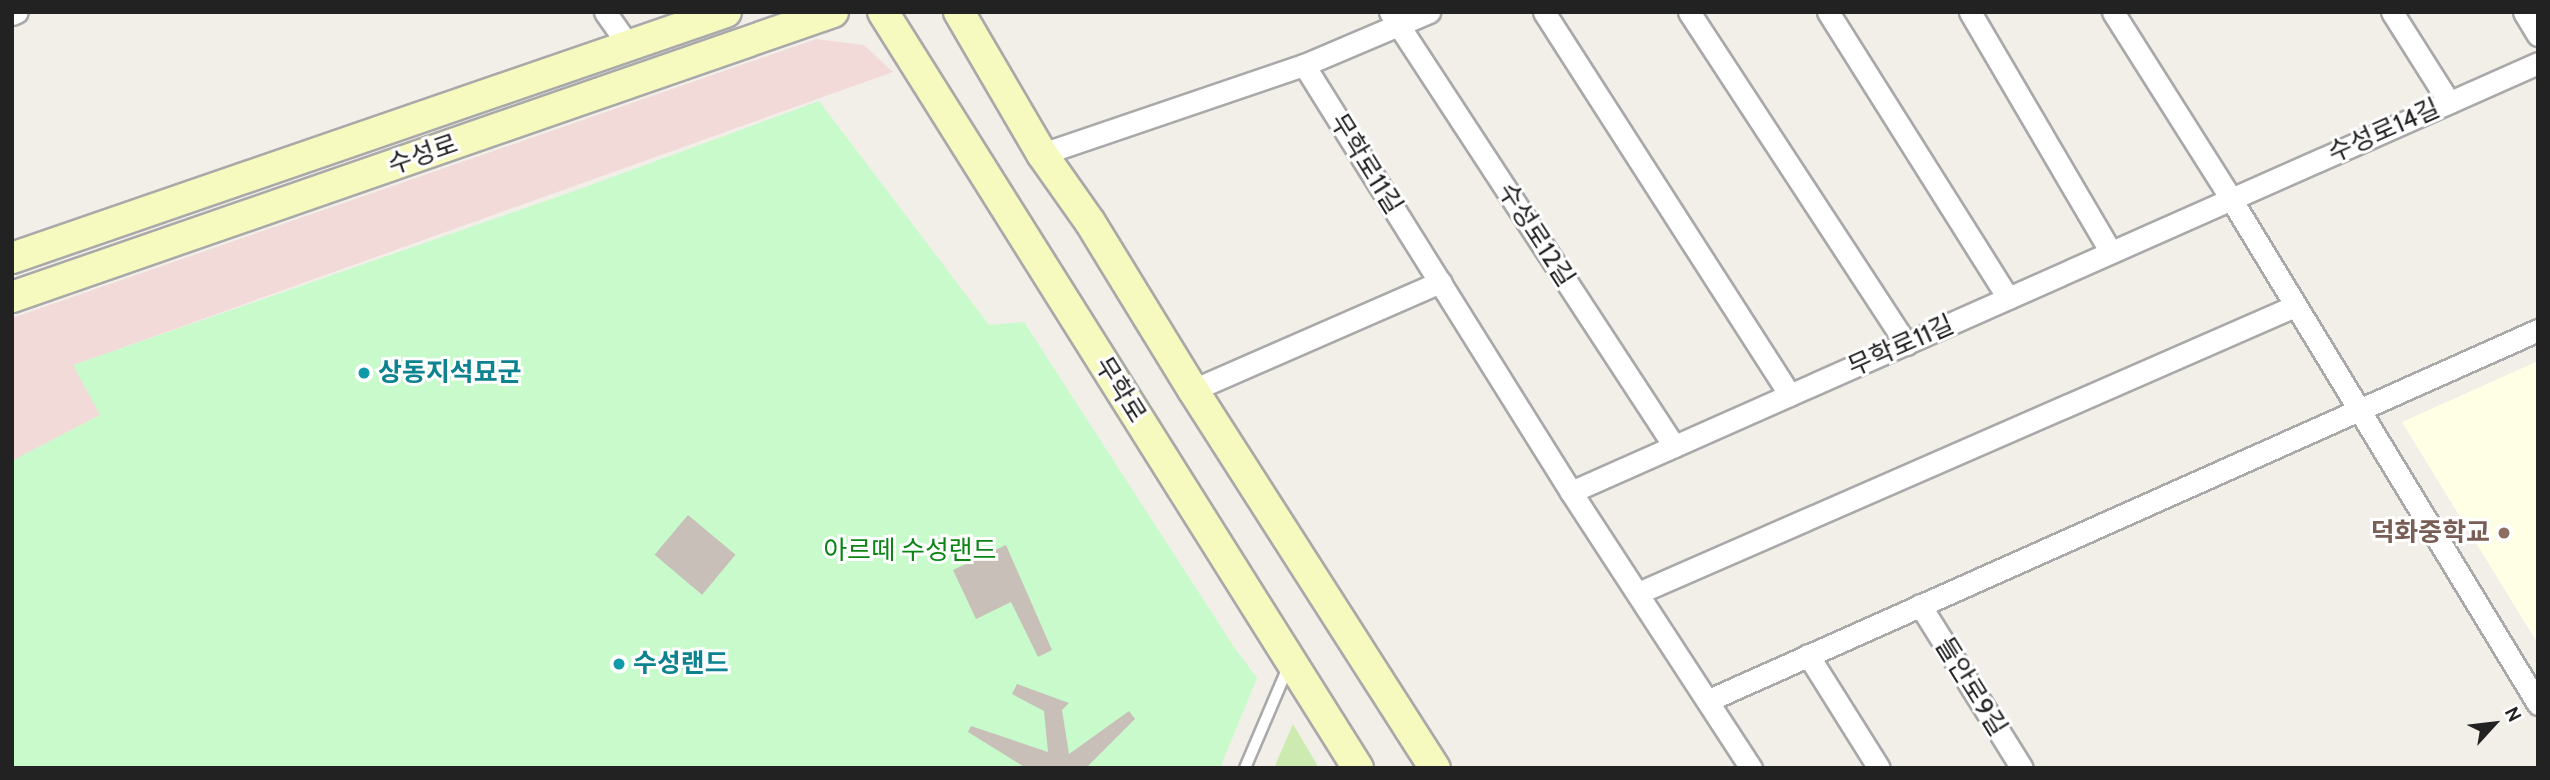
<!DOCTYPE html>
<html>
<head>
<meta charset="utf-8">
<style>
	body { margin:0 }
	#map { position:relative; width:2550px; height:780px; overflow:hidden; background:#f2efe9; font-family:Cabin,"Noto Sans KR",sans-serif }
	div>[style] { position:absolute }
	[style*='--x'] { left:calc(var(--x)*1px); top:calc(var(--y)*1px); width:calc(var(--w)*1px); rotate:calc(var(--a)*1deg) }
	.commercial>* { inset:0; background:#f2dad9 }
	.education>* { inset:0; background:#ffffe5 }
	.grass>* { inset:0; background:#cdebb0 }
	.park>* { inset:0; background:#c8facc }
	.building>* { inset:0; background:#c7bfb8; transform-origin:0 0 }
	.roads { filter:drop-shadow(2px 0 #a9a9a9) drop-shadow(-2px 0 #a9a9a9) drop-shadow(0 2px #a9a9a9) drop-shadow(0 -2px #a9a9a9) }
	.lane>* { height:10px; margin:-5px; padding:0 5px; transform-origin:5px; border-radius:5px; background:#fff }
	.street>* { height:21px; margin:-10.5px; padding:0 10.5px; transform-origin:10.5px; border-radius:10.5px; background:#fff }
	.secondary>* { height:30px; margin:-15px; padding:0 15px; transform-origin:15px; border-radius:15px; background:#f7fabf }
	.dots>* { width:19px; height:19px; translate:-50% -50%; box-sizing:border-box; border:4px solid #fff; border-radius:50% }
	span { translate:-50% -50%; white-space:nowrap; text-align:center; line-height:1.15; -webkit-text-stroke:6px #fff; paint-order:stroke }
	.street-label { font-size:26px; color:#222 }
	.culture-label { font-size:26px; color:#0d838f; font-weight:700 }
	.left { translate:0 -50%; text-align:left }
	.education-label { font-size:26px; color:#785e54; font-weight:700 }
	.right { translate:-100% -50%; text-align:right }
	.park-label { font-size:26px; color:#0c8416 }
	.frame { position:absolute; inset:0; border:14px solid #222; pointer-events:none }
	.north { position:absolute; left:2459px; top:689px; width:70px; height:70px; -webkit-text-stroke:5px #fff; paint-order:stroke; rotate:63deg; font-size:19px; font-weight:700; line-height:28px; text-align:center; color:#222 }
	.north::after { content:''; display:block; margin:auto; width:24px; height:32px; background:#222; clip-path:polygon(50% 0,100% 100%,50% 72%,0 100%) }
</style>
</head>
<body>
<div id="map">
	<div class="commercial">
		<i style="clip-path:polygon(816px 39px,864px 45px,893px 72px,74px 365px,100px 415px,12px 461px,12px 318px)"></i>
	</div>
	<div class="education">
		<i style="clip-path:polygon(2538px 361px,2538px 644px,2402px 422px)"></i>
	</div>
	<div class="grass">
		<i style="clip-path:polygon(1293px 724px,1319px 768px,1274px 768px)"></i>
	</div>
	<div class="park">
		<i style="clip-path:polygon(819px 101px,989px 325px,1024px 322px,1234px 647px,1257px 678px,1220px 768px,12px 768px,12px 461px,100px 415px,73px 365px,577px 190px)"></i>
	</div>
	<div class="building">
		<i style="left:688px;top:515px;width:62px;height:52px;rotate:40deg"></i>
		<i style="clip-path:polygon(1006px 545px,1052px 650px,1038px 657px,1011px 602px,976px 619px,953px 570px)"></i>
		<i style="clip-path:polygon(1017px 684px,1069px 703px,1062px 710px,1069px 754px,1129px 711px,1135px 719px,1086px 768px,1026px 768px,968px 732px,971px 726px,1048px 752px,1044px 711px,1012px 694px)"></i>
	</div>
	<div class="roads">
		<div class="lane">
			<i style="--x:1245;--y:768;--w:110;--a:-66.9"></i>
		</div>
		<div class="street">
			<i style="--x:605;--y:12;--w:42;--a:54.8"></i>
			<i style="--x:1390;--y:12;--w:519;--a:56.8"></i>
			<i style="--x:1544;--y:12;--w:455;--a:57.3"></i>
			<i style="--x:1689;--y:12;--w:397;--a:56.8"></i>
			<i style="--x:1828;--y:12;--w:338;--a:57.8"></i>
			<i style="--x:1970;--y:12;--w:278;--a:59.6"></i>
			<i style="--x:2113;--y:12;--w:221;--a:57.7"></i>
			<i style="--x:2231;--y:199;--w:591;--a:58.7"></i>
			<i style="--x:2392;--y:12;--w:107;--a:57.7"></i>
			<i style="--x:2524;--y:12;--w:27;--a:59"></i>
			<i style="--x:12;--y:14;--w:5;--a:-22"></i>
			<i style="--x:1304;--y:65;--w:504;--a:57.98"></i>
			<i style="--x:1571;--y:492;--w:330;--a:56.9"></i>
			<i style="--x:1042;--y:154;--w:277;--a:-18.8"></i>
			<i style="--x:1304;--y:65;--w:136;--a:-23"></i>
			<i style="--x:1193;--y:390;--w:270;--a:-23.6"></i>
			<i style="--x:1571;--y:492;--w:1058;--a:-23.92"></i>
			<i style="--x:1638;--y:593;--w:717;--a:-23.6"></i>
			<i style="--x:1920;--y:605;--w:192;--a:58"></i>
			<i style="--x:1808;--y:655;--w:133;--a:57.9"></i>
			<i style="--x:1709;--y:700;--w:908;--a:-24.05"></i>
		</div>
		<div class="secondary">
			<i style="--x:883;--y:12;--w:893;--a:57.86"></i>
			<i style="--x:959;--y:12;--w:164;--a:59.7"></i>
			<i style="--x:1042;--y:154;--w:83;--a:54.8"></i>
			<i style="--x:1090;--y:222;--w:197;--a:58.5"></i>
			<i style="--x:1193;--y:390;--w:449;--a:57.4"></i>
			<i style="--x:12;--y:258;--w:755;--a:-19.01"></i>
			<i style="--x:12;--y:297;--w:869;--a:-19.14"></i>
		</div>
	</div>
	<div class="dots">
		<i style="left:364px;top:373px;background:#0f9aa8"></i>
		<i style="left:2504px;top:533px;background:#8d6e63"></i>
		<i style="left:619px;top:664px;background:#0f9aa8"></i>
	</div>
	<div class="street-label">
		<span style="left:2384px;top:131px;rotate:-24deg">수성로14길</span>
		<span style="left:423px;top:155px;rotate:-19deg">수성로</span>
		<span style="left:1366px;top:164px;rotate:58deg">무학로11길</span>
		<span style="left:1536px;top:235px;rotate:57deg">수성로12길</span>
		<span style="left:1901px;top:346px;rotate:-24deg">무학로11길</span>
		<span style="left:1120px;top:390px;rotate:58deg">무학로</span>
		<span style="left:1971px;top:687px;rotate:58deg">들안로9길</span>
	</div>
	<div class="culture-label">
		<span class="left" style="left:378px;top:373px">상동지석묘군</span>
		<span class="left" style="left:633px;top:664px">수성랜드</span>
	</div>
	<div class="education-label">
		<span class="right" style="left:2490px;top:533px">덕화중학교</span>
	</div>
	<div class="park-label">
		<span style="left:910px;top:551px">아르떼 수성랜드</span>
	</div>
	<div class="frame"></div>
	<div class="north">N</div>
</div>
</body>
</html>
